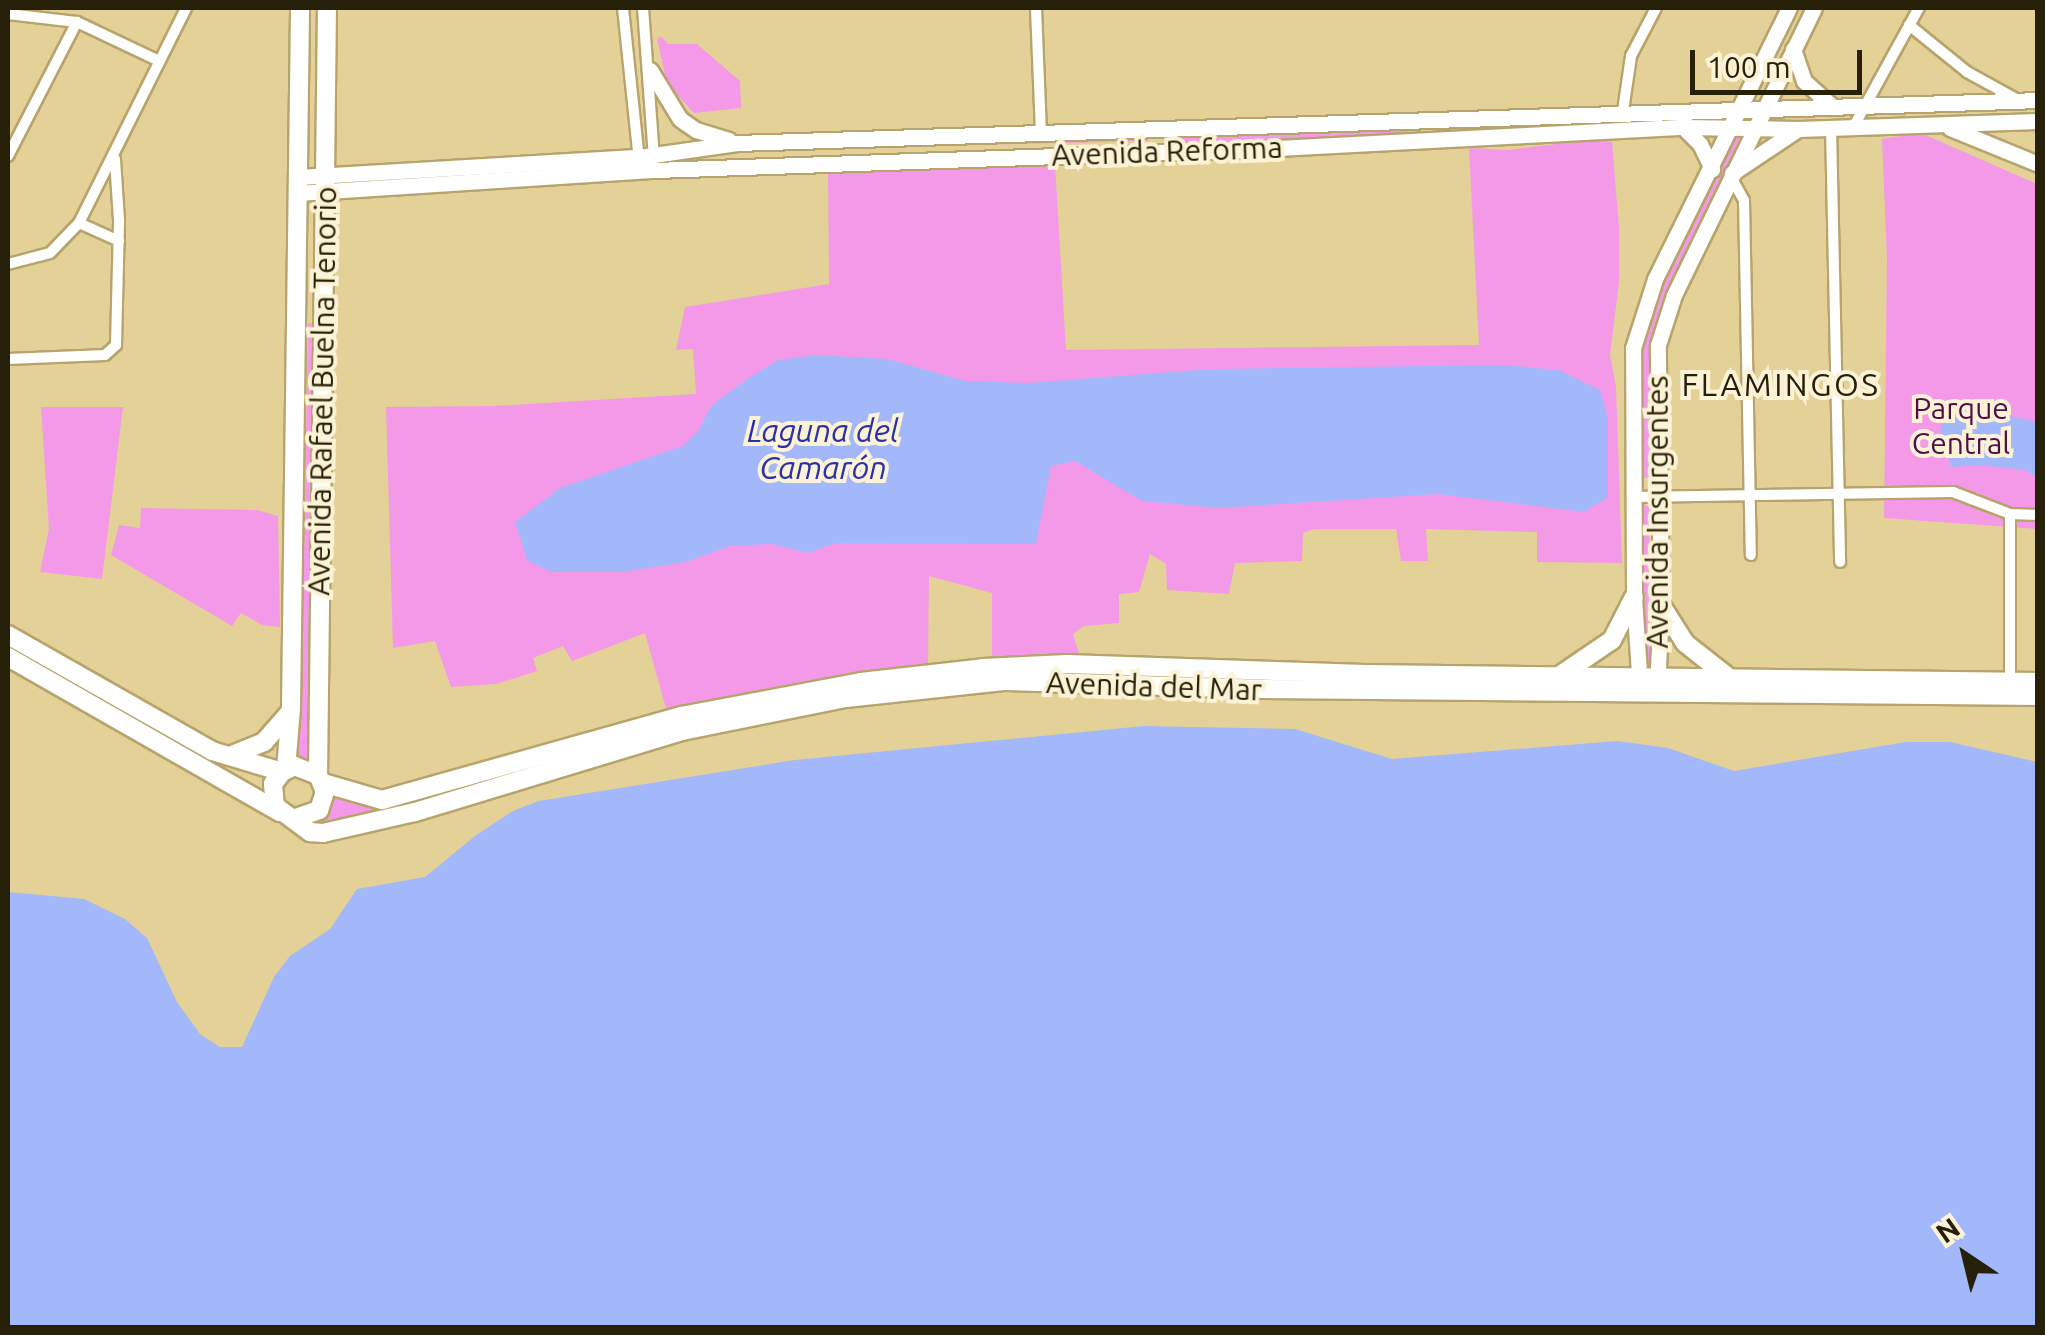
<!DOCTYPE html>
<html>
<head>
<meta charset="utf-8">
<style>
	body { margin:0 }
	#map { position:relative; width:2045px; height:1335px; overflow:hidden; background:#e4d197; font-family:Ubuntu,sans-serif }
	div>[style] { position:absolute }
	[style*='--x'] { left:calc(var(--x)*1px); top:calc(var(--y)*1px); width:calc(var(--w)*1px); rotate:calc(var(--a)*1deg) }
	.green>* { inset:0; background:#f499e8 }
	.water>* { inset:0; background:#a3b7fb }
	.roads { filter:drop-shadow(2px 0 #b7a46c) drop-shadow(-2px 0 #b7a46c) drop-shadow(0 2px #b7a46c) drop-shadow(0 -2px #b7a46c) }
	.street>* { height:10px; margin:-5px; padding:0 5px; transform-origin:5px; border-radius:5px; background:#fff }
	.secondary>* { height:15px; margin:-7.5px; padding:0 7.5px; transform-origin:7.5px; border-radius:7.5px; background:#fff }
	.primary>* { height:18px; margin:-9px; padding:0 9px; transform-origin:9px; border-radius:9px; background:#fff }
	span { translate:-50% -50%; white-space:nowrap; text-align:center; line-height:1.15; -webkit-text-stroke:8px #fcf3d6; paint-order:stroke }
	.street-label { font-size:30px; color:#272009 }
	.park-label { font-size:30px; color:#4f0f4a }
	.neighbourhood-label { font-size:32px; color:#272009; letter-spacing:2.5px }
	.water-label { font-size:32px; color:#2b30b0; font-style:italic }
	.frame { position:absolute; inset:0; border:10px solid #272009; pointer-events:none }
	.north { position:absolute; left:1915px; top:1205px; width:100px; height:100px; -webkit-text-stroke:8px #fcf3d6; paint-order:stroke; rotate:325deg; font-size:28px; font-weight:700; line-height:40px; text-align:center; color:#272009 }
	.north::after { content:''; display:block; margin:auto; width:35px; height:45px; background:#272009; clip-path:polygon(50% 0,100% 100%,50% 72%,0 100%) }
	.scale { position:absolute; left:1690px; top:50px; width:172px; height:45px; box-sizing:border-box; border:5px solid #272009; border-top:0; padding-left:12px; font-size:30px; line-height:35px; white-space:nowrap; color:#272009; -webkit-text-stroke:8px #fcf3d6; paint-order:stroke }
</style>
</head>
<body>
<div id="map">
	<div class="green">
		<i style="clip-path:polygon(662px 37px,668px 44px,697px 44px,740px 81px,741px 108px,694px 113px,667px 84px,657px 38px)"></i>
		<i style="clip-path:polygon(1454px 123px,1391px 135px,1164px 146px,1164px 138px)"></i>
		<i style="clip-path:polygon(1735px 127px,1745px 128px,1670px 283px,1654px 340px,1653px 477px,1645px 478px,1638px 476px,1643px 341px,1660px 285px)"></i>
		<i style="clip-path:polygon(1921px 133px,2037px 184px,2037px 529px,1884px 518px,1887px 258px,1882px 139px)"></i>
		<i style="clip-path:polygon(1149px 134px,1148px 141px,842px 148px,843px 143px)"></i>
		<i style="clip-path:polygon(1597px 139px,1612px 142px,1619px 228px,1619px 282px,1610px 355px,1616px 387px,1622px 563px,1537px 562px,1537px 532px,1426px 529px,1428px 561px,1401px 561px,1396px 529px,1314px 529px,1303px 533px,1302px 561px,1235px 563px,1229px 594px,1167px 590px,1166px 564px,1150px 554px,1139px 592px,1119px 594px,1119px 623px,1084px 626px,1073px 634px,1081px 660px,992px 663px,992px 593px,929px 576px,928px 668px,667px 712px,645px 633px,572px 661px,563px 646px,533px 658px,537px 671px,496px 684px,451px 687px,435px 641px,393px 648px,386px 407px,494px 406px,696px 394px,693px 349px,676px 350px,685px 307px,829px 284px,828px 173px,1055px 164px,1066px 350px,1479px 345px,1469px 148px,1508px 150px)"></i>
		<i style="clip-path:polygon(308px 323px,313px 324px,312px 765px,290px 764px,303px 613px)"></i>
		<i style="clip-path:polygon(41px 407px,123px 407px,102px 579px,40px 572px,49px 529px)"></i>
		<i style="clip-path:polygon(1644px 504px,1649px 507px,1650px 664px,1642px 662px,1638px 508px)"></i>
		<i style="clip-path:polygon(141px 508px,257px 510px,278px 516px,280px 627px,262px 625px,241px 613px,232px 626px,111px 555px,119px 525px,140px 528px)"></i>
		<i style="clip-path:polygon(493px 774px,501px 777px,358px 821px,308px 827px,334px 796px,367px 805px)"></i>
	</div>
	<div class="water">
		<i style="clip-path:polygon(818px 355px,887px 359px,966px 381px,1029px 383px,1210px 369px,1503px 365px,1559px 370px,1600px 390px,1608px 419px,1608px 497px,1584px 512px,1438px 494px,1219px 508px,1142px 501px,1075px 461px,1051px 466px,1036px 544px,836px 543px,809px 553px,771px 544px,730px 546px,686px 562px,623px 572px,551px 572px,527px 560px,515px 522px,560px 488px,683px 446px,699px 430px,711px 406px,747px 379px,778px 360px)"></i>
		<i style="clip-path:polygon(1973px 403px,1980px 410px,2037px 422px,2037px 477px,2025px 470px,1980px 465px,1951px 467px,1940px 429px,1949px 415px)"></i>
		<i style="clip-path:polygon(1144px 726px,1295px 729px,1392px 759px,1618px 741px,1668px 748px,1734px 771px,1906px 742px,1950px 742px,2037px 762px,2037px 1327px,8px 1327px,8px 892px,84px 899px,125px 919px,147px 938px,177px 1002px,200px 1034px,220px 1047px,242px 1047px,274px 977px,290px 956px,330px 929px,357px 889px,425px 877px,475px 836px,513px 811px,539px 801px,795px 760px)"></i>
	</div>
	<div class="roads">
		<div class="street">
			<i style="--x:623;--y:8;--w:154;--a:84"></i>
			<i style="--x:643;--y:8;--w:151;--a:85.8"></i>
			<i style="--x:1036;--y:8;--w:125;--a:87.7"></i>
			<i style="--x:8;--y:14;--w:69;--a:6.6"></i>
			<i style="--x:77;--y:22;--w:91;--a:25.4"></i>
			<i style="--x:1909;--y:25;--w:75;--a:39"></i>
			<i style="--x:1967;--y:72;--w:58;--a:28.8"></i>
			<i style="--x:1623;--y:111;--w:56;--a:-81.7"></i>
			<i style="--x:1631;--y:56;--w:54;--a:-62.5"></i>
			<i style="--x:1854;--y:126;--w:135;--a:-61.2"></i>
			<i style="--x:1831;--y:127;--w:435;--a:88.8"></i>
			<i style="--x:8;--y:156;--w:151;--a:-62.8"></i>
			<i style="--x:1731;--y:177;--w:26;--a:61"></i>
			<i style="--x:1744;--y:200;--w:355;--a:88.9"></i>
			<i style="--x:79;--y:223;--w:44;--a:24.2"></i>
			<i style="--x:8;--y:264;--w:43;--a:-14.7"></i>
			<i style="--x:50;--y:253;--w:42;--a:-46"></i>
			<i style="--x:79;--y:223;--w:240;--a:-63.5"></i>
			<i style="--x:8;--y:359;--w:97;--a:-2.4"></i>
			<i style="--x:105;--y:355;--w:15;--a:-42"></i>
			<i style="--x:116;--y:345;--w:125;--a:-88.6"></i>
			<i style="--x:119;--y:220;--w:61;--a:-93.8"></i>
			<i style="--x:1633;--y:497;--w:320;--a:-0.9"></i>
			<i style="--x:1953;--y:492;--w:61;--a:21.1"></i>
			<i style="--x:2010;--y:514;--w:28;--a:2"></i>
			<i style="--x:2010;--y:514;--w:169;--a:90"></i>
		</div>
		<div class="secondary">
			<i style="--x:1793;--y:49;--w:34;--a:71"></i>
			<i style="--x:1804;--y:81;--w:36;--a:42"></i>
			<i style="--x:650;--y:70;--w:57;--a:58.5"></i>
			<i style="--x:680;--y:119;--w:19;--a:35"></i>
			<i style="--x:696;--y:130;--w:34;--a:17"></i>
			<i style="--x:1683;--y:127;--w:24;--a:45"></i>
			<i style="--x:1700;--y:144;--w:28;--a:64"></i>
			<i style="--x:1950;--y:128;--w:95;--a:22.2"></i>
			<i style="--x:1732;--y:173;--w:79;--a:-33.7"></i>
			<i style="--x:298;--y:177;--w:342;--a:-3.4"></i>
			<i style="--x:639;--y:157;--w:99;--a:-8.1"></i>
			<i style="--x:737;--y:143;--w:1302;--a:-1.89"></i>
			<i style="--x:297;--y:193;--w:359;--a:-3.7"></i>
			<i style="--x:655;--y:170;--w:603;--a:-1.99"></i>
			<i style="--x:1258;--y:149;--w:426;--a:-3"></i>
			<i style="--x:1683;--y:127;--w:115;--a:1"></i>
			<i style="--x:1798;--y:129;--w:240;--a:-1.9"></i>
			<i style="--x:1640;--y:688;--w:91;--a:-93.8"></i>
			<i style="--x:1634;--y:597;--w:249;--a:-90.2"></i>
			<i style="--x:1633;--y:348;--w:72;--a:-72.3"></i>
			<i style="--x:1655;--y:279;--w:302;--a:-63.7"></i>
			<i style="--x:1657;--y:688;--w:83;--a:-87.2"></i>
			<i style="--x:1661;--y:605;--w:260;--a:-90.7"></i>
			<i style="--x:1658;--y:345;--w:52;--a:-72.3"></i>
			<i style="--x:1674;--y:295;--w:319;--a:-64"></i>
		</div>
		<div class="primary">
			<i style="--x:1661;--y:605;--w:45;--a:57.7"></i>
			<i style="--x:1685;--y:643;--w:55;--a:38.3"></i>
			<i style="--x:8;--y:635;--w:235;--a:29.6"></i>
			<i style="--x:212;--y:751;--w:73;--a:16.7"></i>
			<i style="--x:8;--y:657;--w:313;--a:29.7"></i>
			<i style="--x:1562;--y:674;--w:60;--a:-34.2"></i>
			<i style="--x:1612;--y:640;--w:48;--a:-62.9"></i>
			<i style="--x:232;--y:755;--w:35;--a:-22"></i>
			<i style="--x:264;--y:742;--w:38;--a:-49"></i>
			<i style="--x:286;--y:769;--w:61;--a:-85.3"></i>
			<i style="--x:291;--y:708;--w:700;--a:-89.26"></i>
			<i style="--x:318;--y:775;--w:767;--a:-89.33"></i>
			<i style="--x:323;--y:783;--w:61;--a:16.1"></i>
			<i style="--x:382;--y:800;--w:311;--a:-15.7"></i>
			<i style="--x:681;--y:716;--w:183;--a:-10.7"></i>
			<i style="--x:861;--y:682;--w:123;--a:-6.5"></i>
			<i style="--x:983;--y:668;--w:84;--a:-2.7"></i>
			<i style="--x:1067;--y:664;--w:298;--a:1.9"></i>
			<i style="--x:1365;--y:674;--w:673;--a:0.68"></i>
			<i style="--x:293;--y:819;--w:28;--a:-19"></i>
			<i style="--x:319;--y:810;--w:19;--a:-72"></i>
			<i style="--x:325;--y:792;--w:18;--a:-112"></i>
			<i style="--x:318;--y:775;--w:25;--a:-159"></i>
			<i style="--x:295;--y:766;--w:14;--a:155"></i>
			<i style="--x:282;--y:772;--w:15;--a:127"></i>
			<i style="--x:273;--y:784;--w:22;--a:85"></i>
			<i style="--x:275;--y:806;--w:44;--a:36.6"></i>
			<i style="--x:310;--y:832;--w:13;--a:4"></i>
			<i style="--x:323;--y:833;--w:94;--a:-12.9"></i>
			<i style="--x:415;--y:812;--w:279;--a:-16.9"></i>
			<i style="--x:682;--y:731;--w:167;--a:-11.4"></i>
			<i style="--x:846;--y:698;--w:161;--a:-6.1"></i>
			<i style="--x:1006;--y:681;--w:258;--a:1.8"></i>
			<i style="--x:1264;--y:689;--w:774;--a:0.52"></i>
		</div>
	</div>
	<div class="street-label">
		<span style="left:1167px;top:151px;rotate:-2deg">Avenida Reforma</span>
		<span style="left:322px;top:391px;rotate:-89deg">Avenida Rafael Buelna Tenorio</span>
		<span style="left:1657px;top:512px;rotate:-90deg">Avenida Insurgentes</span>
		<span style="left:1154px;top:686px;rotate:2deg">Avenida del Mar</span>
	</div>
	<div class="park-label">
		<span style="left:1961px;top:425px">Parque<br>Central</span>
	</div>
	<div class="neighbourhood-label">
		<span style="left:1781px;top:384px">FLAMINGOS</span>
	</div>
	<div class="water-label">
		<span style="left:823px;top:449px">Laguna del<br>Camarón</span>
	</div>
	<div class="frame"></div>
	<div class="north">N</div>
	<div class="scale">100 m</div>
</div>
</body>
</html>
